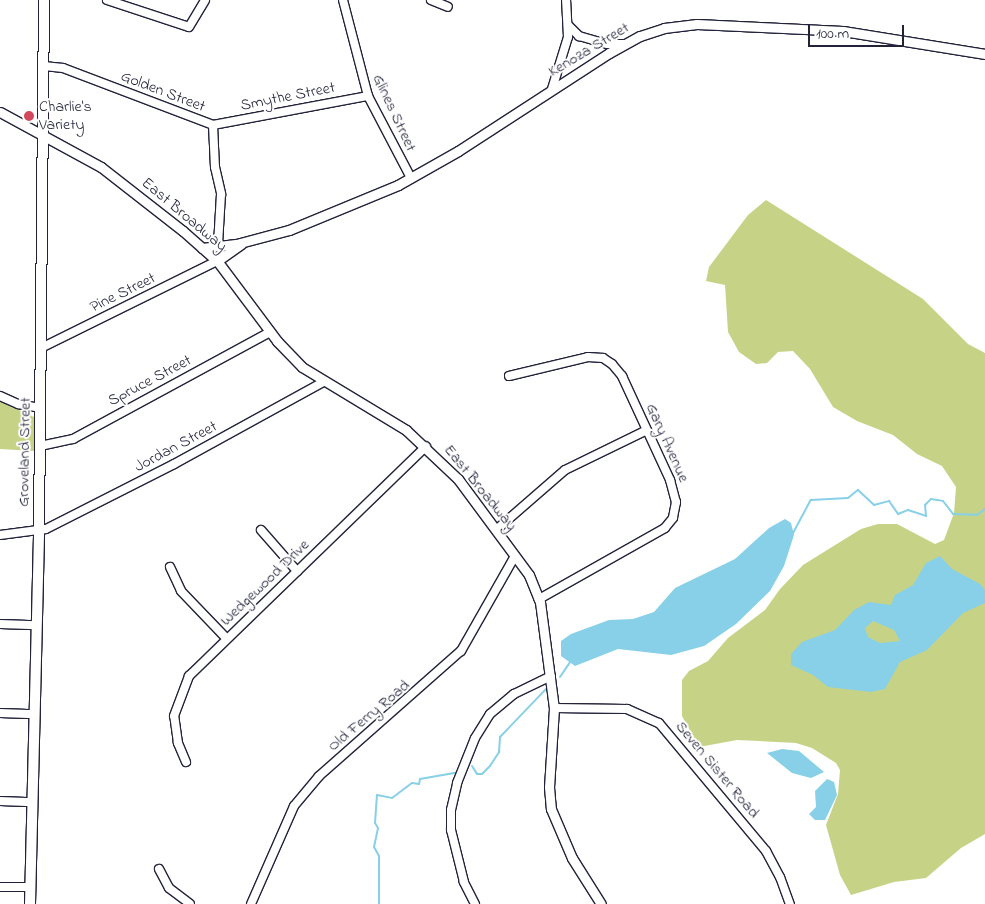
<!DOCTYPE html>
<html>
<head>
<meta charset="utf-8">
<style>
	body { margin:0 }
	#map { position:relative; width:985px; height:904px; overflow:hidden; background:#fff; font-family:"Indie Flower",sans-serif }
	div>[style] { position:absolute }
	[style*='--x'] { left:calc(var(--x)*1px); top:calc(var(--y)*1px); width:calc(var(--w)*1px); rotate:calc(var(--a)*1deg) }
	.green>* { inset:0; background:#c6d387 }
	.water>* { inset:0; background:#87d0e8 }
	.stream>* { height:2px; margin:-1px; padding:0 1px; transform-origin:1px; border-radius:1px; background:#87d0e8 }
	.roads { filter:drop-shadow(1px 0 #22223b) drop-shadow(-1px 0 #22223b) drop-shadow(0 1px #22223b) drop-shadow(0 -1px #22223b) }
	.minor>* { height:8px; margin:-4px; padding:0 4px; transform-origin:4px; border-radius:4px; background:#fff }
	.tertiary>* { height:9px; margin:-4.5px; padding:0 4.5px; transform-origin:4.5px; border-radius:4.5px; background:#fff }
	.secondary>* { height:10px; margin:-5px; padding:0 5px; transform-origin:5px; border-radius:5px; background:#fff }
	.dots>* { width:14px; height:14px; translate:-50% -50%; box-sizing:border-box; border:2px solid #fff; border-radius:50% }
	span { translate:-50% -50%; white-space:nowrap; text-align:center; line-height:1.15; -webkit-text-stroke:4px #fff; paint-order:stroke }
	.street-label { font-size:16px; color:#22223b }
	.poi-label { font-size:16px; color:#22223b }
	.left { translate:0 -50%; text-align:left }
	.scale { position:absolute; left:808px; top:25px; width:96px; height:22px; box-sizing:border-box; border:2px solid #22223b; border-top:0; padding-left:6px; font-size:15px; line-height:18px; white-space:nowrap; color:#22223b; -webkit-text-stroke:4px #fff; paint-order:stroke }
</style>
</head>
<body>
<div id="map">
	<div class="green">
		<i style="clip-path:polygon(766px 200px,923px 299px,968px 344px,985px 353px,985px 834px,961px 848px,926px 878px,894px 882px,851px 895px,840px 875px,826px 825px,838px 794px,840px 770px,836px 763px,812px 748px,796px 743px,737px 740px,699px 747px,682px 716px,682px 680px,689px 671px,708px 661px,728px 638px,765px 610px,780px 589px,803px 565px,861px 529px,878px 524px,897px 524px,935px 544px,944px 540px,954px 513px,956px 487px,942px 466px,917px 454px,893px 435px,857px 421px,833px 407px,810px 369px,793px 351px,778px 352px,767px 363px,756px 364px,739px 352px,728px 332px,725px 285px,706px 281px,709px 267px,748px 215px)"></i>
		<i style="clip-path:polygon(0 401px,34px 417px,34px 451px,0 449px)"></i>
	</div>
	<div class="water">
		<i style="clip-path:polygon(785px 519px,791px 523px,794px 535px,784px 566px,770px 591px,736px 624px,704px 646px,671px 655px,618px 649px,575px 666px,561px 656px,561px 641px,571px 634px,609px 620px,633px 619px,654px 612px,675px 588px,735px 559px,769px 528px)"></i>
		<i style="clip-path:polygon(evenodd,940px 556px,952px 569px,980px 584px,985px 590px,985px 603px,963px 613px,927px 650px,900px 662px,885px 689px,871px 692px,828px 687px,813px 675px,791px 665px,791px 654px,802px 642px,835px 630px,854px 610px,869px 602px,891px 605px,895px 595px,913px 585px,926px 563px,940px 556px,873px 621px,894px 630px,900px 641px,880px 643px,868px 637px,865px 628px,873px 621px)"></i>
		<i style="clip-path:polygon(782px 749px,799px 751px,824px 772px,811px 778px,792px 773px,767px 753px)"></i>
		<i style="clip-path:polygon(827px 779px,834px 782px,837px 795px,825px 820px,815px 820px,809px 814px,816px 807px,815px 791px)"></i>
	</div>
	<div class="stream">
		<i style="--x:792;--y:535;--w:40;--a:-62"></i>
		<i style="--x:811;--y:500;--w:37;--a:-3"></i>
		<i style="--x:848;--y:498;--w:13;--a:-39"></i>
		<i style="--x:858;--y:490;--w:22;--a:43"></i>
		<i style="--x:874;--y:505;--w:16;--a:-15"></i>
		<i style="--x:889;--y:501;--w:16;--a:55"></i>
		<i style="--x:898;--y:514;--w:11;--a:-22"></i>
		<i style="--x:908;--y:510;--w:19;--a:18"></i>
		<i style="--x:926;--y:516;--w:11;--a:-95"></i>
		<i style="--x:925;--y:505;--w:8;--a:-45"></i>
		<i style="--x:931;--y:499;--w:12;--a:9"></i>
		<i style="--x:943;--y:501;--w:16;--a:52"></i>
		<i style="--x:953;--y:514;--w:24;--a:2"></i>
		<i style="--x:977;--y:515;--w:10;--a:-37"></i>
		<i style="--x:560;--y:677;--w:18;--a:-56"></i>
		<i style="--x:472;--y:766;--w:9;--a:58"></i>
		<i style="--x:477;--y:774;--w:5;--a:0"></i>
		<i style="--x:482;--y:774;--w:11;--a:-45"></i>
		<i style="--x:490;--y:766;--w:17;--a:-57"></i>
		<i style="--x:499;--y:752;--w:15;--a:-86"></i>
		<i style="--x:500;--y:737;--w:68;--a:-46.2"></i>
		<i style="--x:379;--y:904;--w:48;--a:-90"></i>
		<i style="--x:379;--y:856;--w:10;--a:-119"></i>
		<i style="--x:374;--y:847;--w:19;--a:-78"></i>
		<i style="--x:378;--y:828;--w:6;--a:-121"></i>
		<i style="--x:375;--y:823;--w:28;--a:-86"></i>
		<i style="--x:377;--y:795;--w:15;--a:11"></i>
		<i style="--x:392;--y:798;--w:25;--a:-37"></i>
		<i style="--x:412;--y:783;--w:7;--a:8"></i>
		<i style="--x:419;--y:784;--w:5;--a:-79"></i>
		<i style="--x:420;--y:779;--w:39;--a:-10"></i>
	</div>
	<div class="roads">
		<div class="minor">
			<i style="--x:107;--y:0;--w:86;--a:18.2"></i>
			<i style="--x:189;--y:27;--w:31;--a:-59"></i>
			<i style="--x:343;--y:0;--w:99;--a:75.4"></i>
			<i style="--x:368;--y:96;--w:93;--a:62.3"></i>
			<i style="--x:431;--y:0;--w:18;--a:22"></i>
			<i style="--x:568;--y:25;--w:16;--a:45"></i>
			<i style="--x:579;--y:36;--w:29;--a:16"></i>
			<i style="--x:607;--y:44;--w:18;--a:0"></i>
			<i style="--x:44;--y:66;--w:19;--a:6"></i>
			<i style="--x:63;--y:68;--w:160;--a:20.8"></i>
			<i style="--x:213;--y:125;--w:158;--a:-10.6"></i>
			<i style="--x:552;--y:89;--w:54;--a:-72.9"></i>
			<i style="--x:568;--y:37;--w:37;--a:-93"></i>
			<i style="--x:213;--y:125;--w:42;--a:87.3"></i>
			<i style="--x:215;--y:167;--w:28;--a:77"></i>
			<i style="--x:221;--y:194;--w:51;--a:93.4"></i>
			<i style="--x:41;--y:348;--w:196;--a:-26.3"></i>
			<i style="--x:509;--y:376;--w:81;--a:-13.5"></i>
			<i style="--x:588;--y:357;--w:15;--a:4"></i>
			<i style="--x:603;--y:358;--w:11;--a:34"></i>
			<i style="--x:612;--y:364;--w:16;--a:50"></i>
			<i style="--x:622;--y:376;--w:115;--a:65.2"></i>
			<i style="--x:670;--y:480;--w:23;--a:75"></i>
			<i style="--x:676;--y:502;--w:16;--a:101"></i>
			<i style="--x:673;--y:518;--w:13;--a:129"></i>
			<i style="--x:665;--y:528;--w:145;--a:150.6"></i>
			<i style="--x:0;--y:396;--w:20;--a:24"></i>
			<i style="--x:18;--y:404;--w:22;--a:10"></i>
			<i style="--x:40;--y:446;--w:34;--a:-12"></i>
			<i style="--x:73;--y:439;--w:224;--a:-28.5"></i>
			<i style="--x:261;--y:530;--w:55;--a:48.7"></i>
			<i style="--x:496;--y:530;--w:91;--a:-41"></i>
			<i style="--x:565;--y:470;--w:91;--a:-26"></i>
			<i style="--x:0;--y:535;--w:46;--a:-7.4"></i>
			<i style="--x:46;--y:529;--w:144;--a:-26.9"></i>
			<i style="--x:174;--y:464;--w:170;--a:-28.8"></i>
			<i style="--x:170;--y:567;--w:26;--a:65"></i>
			<i style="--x:181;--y:591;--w:66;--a:46.2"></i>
			<i style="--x:0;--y:624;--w:36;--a:2"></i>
			<i style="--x:554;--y:708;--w:73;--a:0.8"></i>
			<i style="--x:627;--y:709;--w:35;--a:24"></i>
			<i style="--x:659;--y:723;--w:167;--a:50.1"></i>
			<i style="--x:766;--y:851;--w:30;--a:62"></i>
			<i style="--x:780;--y:877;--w:29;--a:70"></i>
			<i style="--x:0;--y:713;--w:35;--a:2"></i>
			<i style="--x:186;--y:762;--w:21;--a:-113"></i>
			<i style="--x:178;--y:743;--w:27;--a:-98"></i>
			<i style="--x:174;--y:716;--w:43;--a:-69.4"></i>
			<i style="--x:189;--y:676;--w:330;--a:-44.1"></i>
			<i style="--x:0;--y:801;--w:33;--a:2"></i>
			<i style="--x:159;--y:869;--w:21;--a:62"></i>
			<i style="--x:169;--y:888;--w:26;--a:37"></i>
			<i style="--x:0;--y:887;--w:30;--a:0"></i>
			<i style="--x:251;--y:904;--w:107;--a:-66.3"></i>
			<i style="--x:294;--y:806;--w:39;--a:-50"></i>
			<i style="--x:319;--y:776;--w:189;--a:-41.4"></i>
			<i style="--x:461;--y:651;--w:109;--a:-60.4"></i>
			<i style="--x:475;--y:904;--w:25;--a:-117"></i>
			<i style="--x:464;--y:882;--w:54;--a:-104"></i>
			<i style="--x:451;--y:830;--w:20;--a:-90"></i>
			<i style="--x:451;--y:810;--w:28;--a:-77"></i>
			<i style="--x:457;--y:783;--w:48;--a:-68.2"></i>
			<i style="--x:475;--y:738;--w:28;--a:-58"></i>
			<i style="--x:490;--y:714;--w:31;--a:-40"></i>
			<i style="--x:514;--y:694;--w:41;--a:-25.9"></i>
		</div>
		<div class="tertiary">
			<i style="--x:0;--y:112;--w:115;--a:28.6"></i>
			<i style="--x:101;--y:167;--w:104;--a:38"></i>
			<i style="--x:183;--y:231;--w:47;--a:41.5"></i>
			<i style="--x:218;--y:262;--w:99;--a:53.2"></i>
			<i style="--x:277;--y:341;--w:36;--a:46"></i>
			<i style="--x:302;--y:367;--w:122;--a:31.2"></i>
			<i style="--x:406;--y:430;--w:71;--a:43.3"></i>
			<i style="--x:458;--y:479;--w:119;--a:53.5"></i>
			<i style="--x:529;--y:575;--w:29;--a:68"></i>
			<i style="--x:540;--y:602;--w:107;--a:82.5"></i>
			<i style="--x:554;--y:708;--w:79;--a:93.6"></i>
			<i style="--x:549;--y:787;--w:22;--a:85"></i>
			<i style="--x:551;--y:809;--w:53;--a:66.8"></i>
			<i style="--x:572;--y:858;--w:54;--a:57.8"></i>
			<i style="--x:202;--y:248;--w:38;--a:-7"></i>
			<i style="--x:240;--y:243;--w:51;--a:-14.9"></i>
			<i style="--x:289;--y:230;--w:118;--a:-22.4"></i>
			<i style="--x:398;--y:185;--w:69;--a:-29.5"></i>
			<i style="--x:458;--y:151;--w:180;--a:-33"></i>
			<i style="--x:609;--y:53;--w:35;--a:-29"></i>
			<i style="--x:640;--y:36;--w:25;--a:-18"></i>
			<i style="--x:664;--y:28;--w:33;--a:-7"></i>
			<i style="--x:697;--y:24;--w:146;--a:2.7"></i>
			<i style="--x:843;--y:31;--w:144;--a:9.2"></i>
			<i style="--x:217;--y:261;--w:29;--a:-35"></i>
		</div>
		<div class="secondary">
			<i style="--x:30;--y:904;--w:373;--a:-88.6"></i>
			<i style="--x:39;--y:531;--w:531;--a:-89.46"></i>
		</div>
	</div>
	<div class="dots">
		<i style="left:29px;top:116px;background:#d1495b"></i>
	</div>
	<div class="street-label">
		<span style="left:589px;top:50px;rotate:-31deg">Kenoza Street</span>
		<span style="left:163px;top:92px;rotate:21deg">Golden Street</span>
		<span style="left:288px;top:97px;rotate:-11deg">Smythe Street</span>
		<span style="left:394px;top:113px;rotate:65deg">Glines Street</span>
		<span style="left:184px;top:215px;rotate:40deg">East Broadway</span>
		<span style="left:123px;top:293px;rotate:-26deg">Pine Street</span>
		<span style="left:150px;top:381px;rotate:-28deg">Spruce Street</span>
		<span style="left:667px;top:443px;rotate:66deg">Gary Avenue</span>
		<span style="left:176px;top:447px;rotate:-28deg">Jordan Street</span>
		<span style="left:25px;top:452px;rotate:-89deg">Groveland Street</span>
		<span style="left:480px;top:488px;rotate:51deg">East Broadway</span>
		<span style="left:265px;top:583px;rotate:-44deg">Wedgewood Drive</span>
		<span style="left:369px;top:716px;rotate:-40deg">Old Ferry Road</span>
		<span style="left:717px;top:770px;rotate:50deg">Seven Sister Road</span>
	</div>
	<div class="poi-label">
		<span class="left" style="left:39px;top:116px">Charlie's<br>Variety</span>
	</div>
	<div class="scale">100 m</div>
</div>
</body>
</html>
